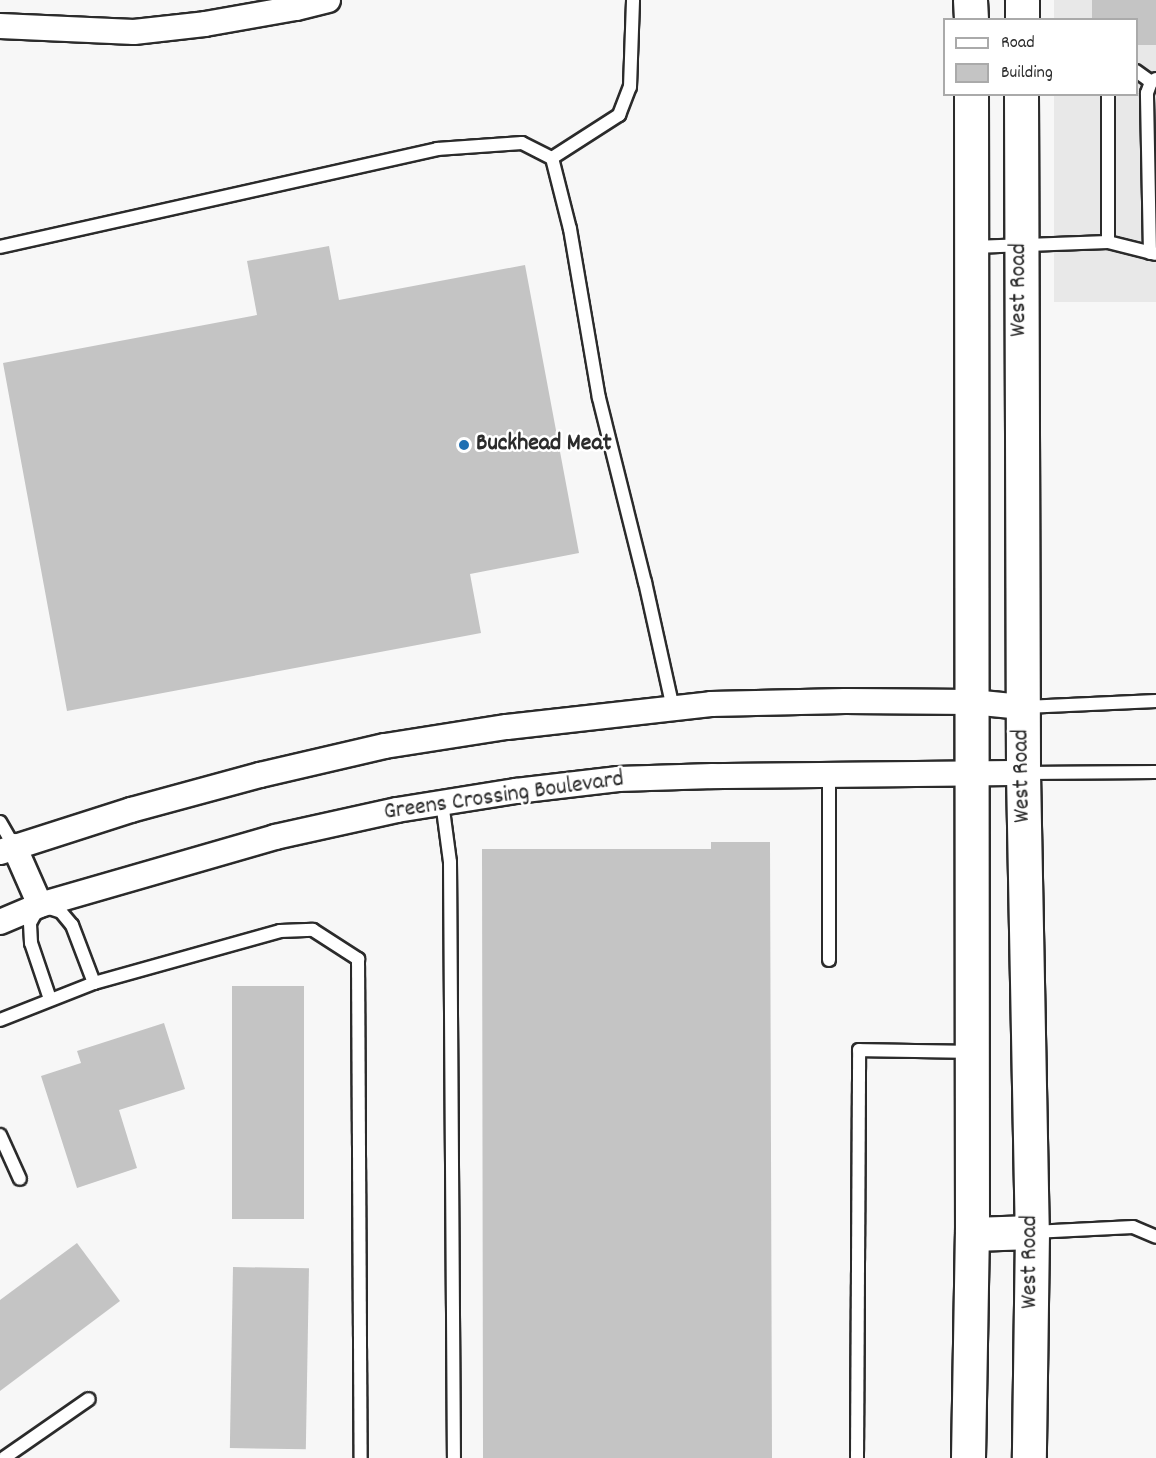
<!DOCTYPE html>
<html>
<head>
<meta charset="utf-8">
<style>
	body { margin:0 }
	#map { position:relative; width:1156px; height:1458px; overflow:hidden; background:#f7f7f7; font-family:Dekko,sans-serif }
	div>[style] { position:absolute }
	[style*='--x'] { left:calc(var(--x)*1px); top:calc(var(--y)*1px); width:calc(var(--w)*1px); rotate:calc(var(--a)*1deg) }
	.built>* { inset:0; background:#e8e8e8 }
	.building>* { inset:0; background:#c4c4c4; transform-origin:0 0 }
	.roads { filter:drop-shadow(2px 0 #2b2b2b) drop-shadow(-2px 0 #2b2b2b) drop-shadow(0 2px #2b2b2b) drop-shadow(0 -2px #2b2b2b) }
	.service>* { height:12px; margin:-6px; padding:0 6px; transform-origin:6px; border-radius:6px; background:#fff }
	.minor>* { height:24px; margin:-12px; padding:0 12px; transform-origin:12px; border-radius:12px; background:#fff }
	.secondary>* { height:33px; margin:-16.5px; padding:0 16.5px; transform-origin:16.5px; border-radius:16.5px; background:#fff }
	.dots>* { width:16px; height:16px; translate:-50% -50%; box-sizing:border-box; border:3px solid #fff; border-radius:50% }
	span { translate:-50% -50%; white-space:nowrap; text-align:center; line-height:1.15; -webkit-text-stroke:5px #fff; paint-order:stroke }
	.street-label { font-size:24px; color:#2b2b2b }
	.poi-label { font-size:24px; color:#2b2b2b; font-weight:700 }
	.left { translate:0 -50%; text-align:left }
	.legend { position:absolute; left:943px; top:18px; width:195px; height:78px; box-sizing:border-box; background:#fff; border:2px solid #aaa; margin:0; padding:8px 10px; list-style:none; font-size:18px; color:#2b2b2b }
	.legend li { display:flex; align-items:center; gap:12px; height:30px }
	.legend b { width:30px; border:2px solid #aaa }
</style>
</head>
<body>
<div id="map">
	<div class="built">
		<i style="clip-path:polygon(1054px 0,1156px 0,1156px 302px,1054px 302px,1054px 95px,1136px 94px,1136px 20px,1054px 19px)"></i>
	</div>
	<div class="building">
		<i style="clip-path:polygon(1092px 0,1156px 0,1156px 45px,1136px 45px,1136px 20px,1092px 20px)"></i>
		<i style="clip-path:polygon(329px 246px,339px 300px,525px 265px,579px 553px,470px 574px,481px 633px,67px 711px,3px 363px,257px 315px,247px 261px)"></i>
		<i style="clip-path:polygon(711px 842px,770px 842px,772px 1458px,483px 1458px,482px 849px,711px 849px)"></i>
		<i style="left:304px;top:986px;width:233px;height:72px;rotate:90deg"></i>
		<i style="clip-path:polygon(164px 1023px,185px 1089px,119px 1110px,137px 1168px,77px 1188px,41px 1076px,81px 1063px,77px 1051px)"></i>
		<i style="clip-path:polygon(77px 1243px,120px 1301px,0 1391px,0 1300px)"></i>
		<i style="left:233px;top:1267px;width:76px;height:181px;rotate:1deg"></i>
	</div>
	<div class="roads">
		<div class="service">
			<i style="--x:1136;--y:71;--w:19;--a:36"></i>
			<i style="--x:552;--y:158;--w:80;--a:-32.7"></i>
			<i style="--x:619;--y:115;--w:30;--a:-69"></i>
			<i style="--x:630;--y:87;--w:87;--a:-88"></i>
			<i style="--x:1108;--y:242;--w:148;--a:-90"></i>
			<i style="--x:0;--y:247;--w:448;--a:-12.6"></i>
			<i style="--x:437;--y:149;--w:85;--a:-4"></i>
			<i style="--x:522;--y:143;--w:34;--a:27"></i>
			<i style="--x:552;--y:158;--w:73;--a:75.8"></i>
			<i style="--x:570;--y:229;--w:171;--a:80.3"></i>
			<i style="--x:599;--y:398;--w:190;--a:76"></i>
			<i style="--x:645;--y:582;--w:129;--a:77.5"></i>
			<i style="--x:973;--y:247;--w:135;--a:-2.1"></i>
			<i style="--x:1108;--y:242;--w:49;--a:14"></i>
			<i style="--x:1150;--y:253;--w:160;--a:-91.1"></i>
			<i style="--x:1147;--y:93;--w:12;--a:-70"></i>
			<i style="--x:1151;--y:82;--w:6;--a:-31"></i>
			<i style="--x:1025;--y:707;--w:131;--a:-2.6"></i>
			<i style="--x:1024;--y:773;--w:132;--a:-0.4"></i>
			<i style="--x:442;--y:802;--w:61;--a:82.4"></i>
			<i style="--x:450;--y:862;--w:596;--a:89.62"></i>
			<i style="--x:0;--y:822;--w:28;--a:60"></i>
			<i style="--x:829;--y:960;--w:186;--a:-90"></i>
			<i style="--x:50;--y:999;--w:59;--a:-108.7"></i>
			<i style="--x:31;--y:943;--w:20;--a:-93"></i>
			<i style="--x:30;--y:923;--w:21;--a:-61"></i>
			<i style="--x:40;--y:905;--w:22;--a:18"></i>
			<i style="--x:61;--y:912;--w:17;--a:50"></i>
			<i style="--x:72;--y:925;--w:62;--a:69.2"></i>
			<i style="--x:0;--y:1020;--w:101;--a:-21.5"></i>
			<i style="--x:94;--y:983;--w:193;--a:-15.6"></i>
			<i style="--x:280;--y:931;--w:33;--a:-2"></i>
			<i style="--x:313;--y:930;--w:54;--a:32.8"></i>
			<i style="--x:358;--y:959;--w:499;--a:89.7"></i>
			<i style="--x:0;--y:1135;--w:48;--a:65.6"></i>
			<i style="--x:1033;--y:1232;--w:100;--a:-2.9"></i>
			<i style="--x:1133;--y:1227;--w:25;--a:23"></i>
			<i style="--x:4;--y:1458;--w:103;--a:-34.8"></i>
			<i style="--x:857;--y:1458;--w:408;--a:-89.7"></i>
			<i style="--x:859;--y:1050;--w:112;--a:1"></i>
		</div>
		<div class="minor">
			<i style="--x:0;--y:26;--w:134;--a:2.6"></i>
			<i style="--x:134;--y:32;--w:71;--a:-6.4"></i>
			<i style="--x:205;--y:24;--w:92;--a:-10"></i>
			<i style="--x:296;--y:8;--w:33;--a:-14"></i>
			<i style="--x:14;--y:846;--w:64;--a:66.2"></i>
			<i style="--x:0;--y:852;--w:138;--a:-17.8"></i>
			<i style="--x:131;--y:810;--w:134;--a:-15.2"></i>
			<i style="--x:260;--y:775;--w:128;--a:-13.1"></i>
			<i style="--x:385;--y:746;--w:123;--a:-8.9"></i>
			<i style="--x:507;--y:727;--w:205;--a:-6.4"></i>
			<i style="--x:711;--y:704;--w:134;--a:-1.3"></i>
			<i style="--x:845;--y:701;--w:127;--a:0.5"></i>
			<i style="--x:972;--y:702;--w:50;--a:5.7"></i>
			<i style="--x:0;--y:922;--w:43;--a:-23"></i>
			<i style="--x:40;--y:905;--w:245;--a:-16.1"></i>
			<i style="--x:275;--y:837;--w:125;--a:-12.5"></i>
			<i style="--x:397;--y:810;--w:121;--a:-9.1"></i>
			<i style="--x:516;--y:791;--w:103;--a:-6.7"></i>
			<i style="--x:618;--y:779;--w:95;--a:-1.8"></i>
			<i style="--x:713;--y:776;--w:310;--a:-0.6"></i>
		</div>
		<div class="secondary">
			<i style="--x:970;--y:0;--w:20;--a:87"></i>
			<i style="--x:1022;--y:20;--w:20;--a:-90"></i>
			<i style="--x:1021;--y:94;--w:679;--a:89.83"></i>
			<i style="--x:1023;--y:773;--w:459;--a:88.9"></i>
			<i style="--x:1032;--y:1232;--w:226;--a:90.8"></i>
			<i style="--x:972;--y:1234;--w:60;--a:-1.9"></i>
			<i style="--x:968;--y:1458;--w:224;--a:-89"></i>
			<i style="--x:972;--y:1234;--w:1140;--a:-90.05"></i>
		</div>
	</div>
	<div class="dots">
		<i style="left:464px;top:445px;background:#1f6fb2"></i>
	</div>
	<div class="street-label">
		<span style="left:1020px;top:290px;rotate:-90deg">West Road</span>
		<span style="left:1023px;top:776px;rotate:-91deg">West Road</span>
		<span style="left:504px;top:797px;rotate:-8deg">Greens Crossing Boulevard</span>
		<span style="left:1031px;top:1262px;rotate:-90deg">West Road</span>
	</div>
	<div class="poi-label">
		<span class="left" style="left:476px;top:445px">Buckhead Meat</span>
	</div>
	<ul class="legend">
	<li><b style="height:8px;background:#fff"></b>Road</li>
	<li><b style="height:16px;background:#c4c4c4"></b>Building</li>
	</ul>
</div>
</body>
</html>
